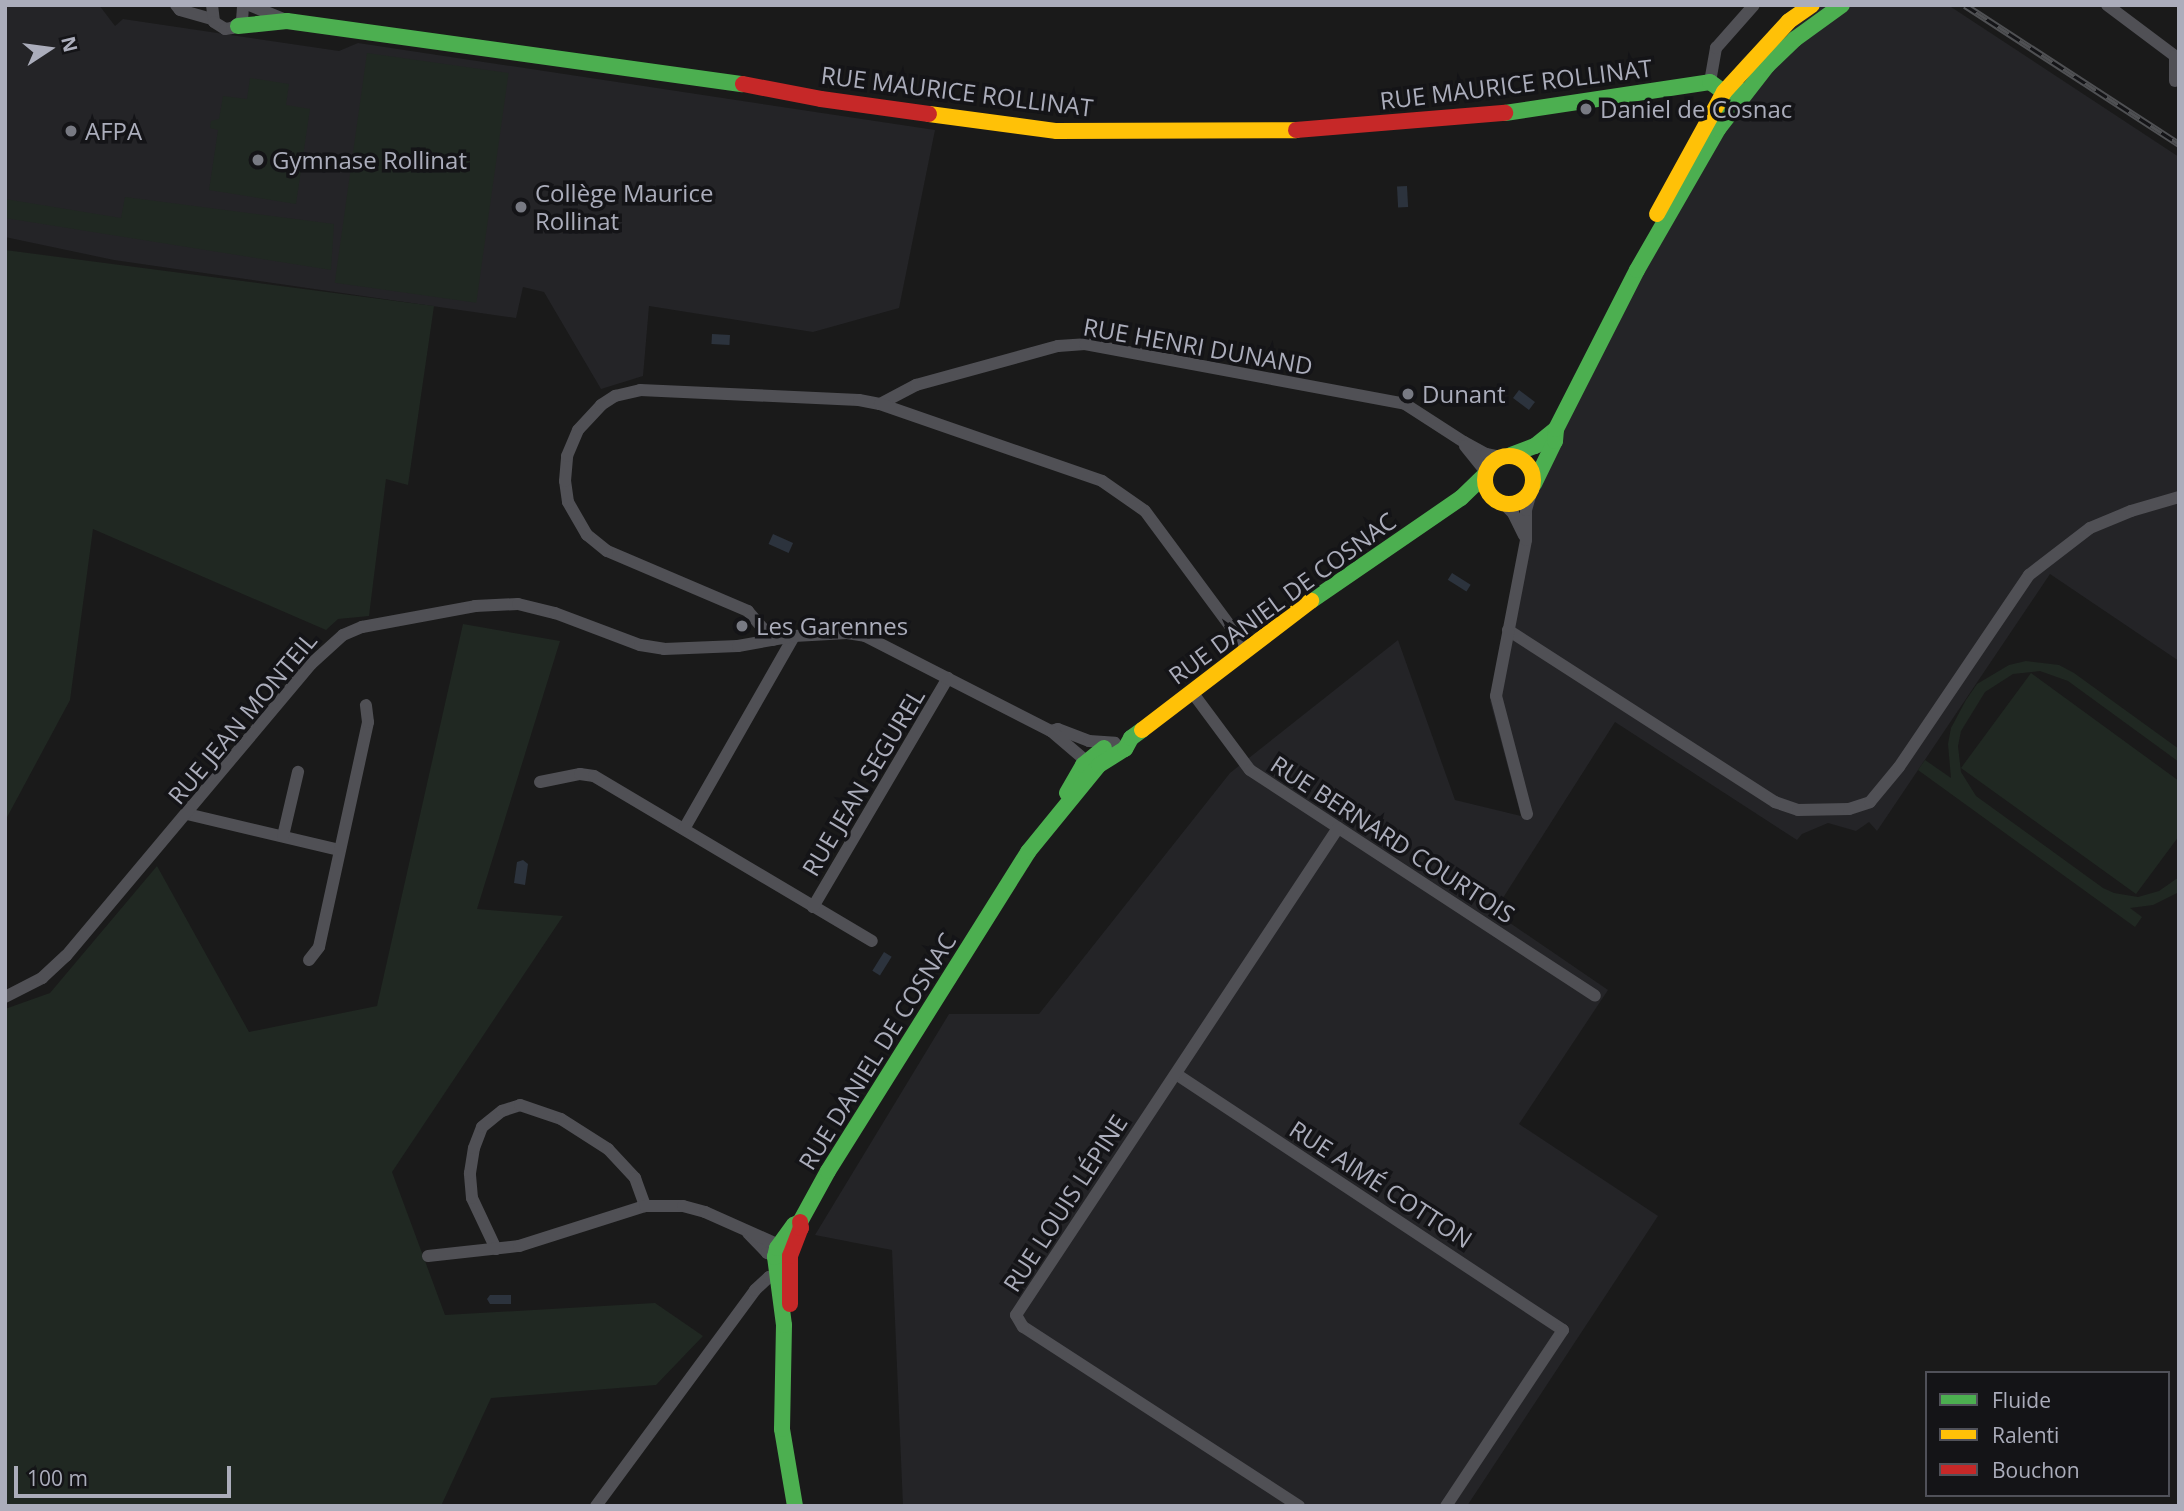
<!DOCTYPE html>
<html>
<head>
<meta charset="utf-8">
<style>
	body { margin:0 }
	#map { position:relative; width:2184px; height:1511px; overflow:hidden; background:#1a1a1a; font-family:"Open Sans",sans-serif }
	div>[style] { position:absolute }
	[style*='--x'] { left:calc(var(--x)*1px); top:calc(var(--y)*1px); width:calc(var(--w)*1px); rotate:calc(var(--a)*1deg) }
	.built>* { inset:0; background:#242427 }
	.green>* { inset:0; background:#202822; transform-origin:0 0 }
	.water>* { inset:0; background:#2c333d; transform-origin:0 0 }
	.street>* { height:12px; margin:-6px; padding:0 6px; transform-origin:6px; border-radius:6px; background:#505055 }
	.fast>* { height:16px; margin:-8px; padding:0 8px; transform-origin:8px; border-radius:8px; background:#4caf50 }
	.slow>* { height:16px; margin:-8px; padding:0 8px; transform-origin:8px; border-radius:8px; background:#ffc107 }
	.slow>.ring { margin:-8px; padding:0; box-sizing:content-box; background:none; border:16px solid #ffc107; border-radius:50% }
	.jam>* { height:16px; margin:-8px; padding:0 8px; transform-origin:8px; border-radius:8px; background:#c62828 }
	.rail>* { height:7px; margin-top:-3.5px; transform-origin:0; background:repeating-linear-gradient(90deg,#141417 0 13px,#4f5053 0 26px); box-sizing:border-box; border-block:2px solid #4f5053 }
	.dots>* { width:19px; height:19px; translate:-50% -50%; box-sizing:border-box; border:4px solid #141417; border-radius:50% }
	span { translate:-50% -50%; white-space:nowrap; text-align:center; line-height:1.15; -webkit-text-stroke:7px #141417; paint-order:stroke }
	.street-label { font-size:24px; color:#abadbb }
	.poi-label { font-size:24px; color:#abadbb }
	.left { translate:0 -50%; text-align:left }
	.frame { position:absolute; inset:0; border:7px solid #abadbb; pointer-events:none }
	.legend { position:absolute; left:1925px; top:1371px; width:245px; height:126px; box-sizing:border-box; background:#141417; border:2px solid #505159; margin:0; padding:9px 12px; list-style:none; font-size:21px; color:#abadbb }
	.legend li { display:flex; align-items:center; gap:14px; height:35px }
	.legend b { width:35px; border:2px solid #505159 }
	.north { position:absolute; left:14px; top:14px; width:70px; height:70px; -webkit-text-stroke:5px #141417; paint-order:stroke; rotate:77deg; font-size:19px; font-weight:700; line-height:28px; text-align:center; color:#abadbb }
	.north::after { content:''; display:block; margin:auto; width:24px; height:32px; background:#abadbb; clip-path:polygon(50% 0,100% 100%,50% 72%,0 100%) }
	.scale { position:absolute; left:14px; top:1466px; width:217px; height:32px; box-sizing:border-box; border:4px solid #abadbb; border-top:0; padding-left:9px; font-size:21px; line-height:24px; white-space:nowrap; color:#abadbb; -webkit-text-stroke:5px #141417; paint-order:stroke }
</style>
</head>
<body>
<div id="map">
	<div class="built">
		<i style="clip-path:polygon(5px 5px,99px 5px,115px 26px,123px 19px,339px 51px,358px 43px,935px 130px,899px 308px,813px 332px,649px 306px,643px 376px,601px 389px,544px 292px,523px 287px,516px 318px,114px 260px,5px 237px)"></i>
		<i style="clip-path:polygon(1948px 5px,2179px 157px,2179px 661px,2050px 574px,1877px 831px,1869px 822px,1856px 831px,1828px 823px,1802px 834px,1797px 840px,1615px 722px,1494px 912px,1608px 990px,1519px 1124px,1658px 1216px,1467px 1506px,903px 1506px,892px 1250px,815px 1235px,949px 1014px,1039px 1014px,1230px 773px,1398px 640px,1455px 800px,1521px 816px,1490px 701px,1534px 493px,1710px 102px,1743px 58px,1804px 5px)"></i>
	</div>
	<div class="green">
		<i style="left:367px;top:53px;width:143px;height:232px;rotate:8deg"></i>
		<i style="clip-path:polygon(250px 78px,289px 84px,286px 105px,310px 109px,296px 204px,209px 190px,218px 130px,210px 128px,211px 121px,219px 119px,223px 96px,247px 99px)"></i>
		<i style="clip-path:polygon(125px 197px,334px 224px,331px 270px,5px 218px,5px 199px,121px 218px)"></i>
		<i style="clip-path:polygon(5px 250px,434px 306px,408px 485px,386px 479px,369px 616px,338px 619px,326px 630px,93px 529px,70px 700px,5px 821px)"></i>
		<i style="clip-path:polygon(463px 624px,560px 641px,477px 909px,563px 916px,392px 1172px,445px 1315px,655px 1303px,703px 1336px,656px 1385px,491px 1398px,441px 1506px,5px 1506px,5px 1009px,50px 993px,157px 866px,249px 1032px,377px 1006px)"></i>
		<i style="clip-path:polygon(2026px 661px,2059px 665px,2074px 673px,2179px 749px,2179px 762px,2068px 681px,2040px 671px,2013px 674px,1985px 692px,1961px 731px,1958px 746px,1961px 772px,1976px 796px,2103px 888px,2114px 893px,2138px 897px,2159px 891px,2179px 877px,2177px 893px,2153px 905px,2130px 908px,2142px 917px,2135px 927px,1918px 770px,1925px 760px,1951px 778px,1948px 744px,1951px 728px,1966px 700px,1977px 684px,2009px 665px)"></i>
		<i style="clip-path:polygon(2031px 673px,2179px 781px,2179px 836px,2136px 894px,1961px 768px)"></i>
	</div>
	<div class="water">
		<i style="left:1407px;top:186px;width:21px;height:10px;rotate:87deg"></i>
		<i style="left:712px;top:334px;width:18px;height:10px;rotate:3deg"></i>
		<i style="left:1519px;top:390px;width:20px;height:10px;rotate:37deg"></i>
		<i style="left:773px;top:534px;width:22px;height:11px;rotate:24deg"></i>
		<i style="left:1452px;top:573px;width:22px;height:8px;rotate:32deg"></i>
		<i style="clip-path:polygon(523px 860px,528px 864px,525px 885px,514px 883px,517px 862px)"></i>
		<i style="left:884px;top:952px;width:9px;height:22px;rotate:32deg"></i>
		<i style="clip-path:polygon(490px 1295px,511px 1295px,511px 1304px,490px 1304px,487px 1299px)"></i>
	</div>
	<div class="street">
		<i style="--x:176;--y:5;--w:6;--a:51"></i>
		<i style="--x:180;--y:10;--w:33;--a:16"></i>
		<i style="--x:212;--y:5;--w:17;--a:83"></i>
		<i style="--x:214;--y:22;--w:13;--a:32"></i>
		<i style="--x:225;--y:29;--w:7;--a:-8"></i>
		<i style="--x:232;--y:28;--w:12;--a:-35"></i>
		<i style="--x:242;--y:21;--w:16;--a:-86"></i>
		<i style="--x:249;--y:5;--w:40;--a:22"></i>
		<i style="--x:2107;--y:5;--w:85;--a:36.9"></i>
		<i style="--x:2175;--y:56;--w:25;--a:90"></i>
		<i style="--x:1710;--y:82;--w:35;--a:-80"></i>
		<i style="--x:1716;--y:48;--w:57;--a:-48.5"></i>
		<i style="--x:880;--y:404;--w:41;--a:-27.8"></i>
		<i style="--x:916;--y:385;--w:147;--a:-15.4"></i>
		<i style="--x:1058;--y:346;--w:27;--a:-4"></i>
		<i style="--x:1085;--y:344;--w:326;--a:10.6"></i>
		<i style="--x:1405;--y:404;--w:70;--a:32.8"></i>
		<i style="--x:1464;--y:442;--w:25;--a:29"></i>
		<i style="--x:1486;--y:454;--w:16;--a:11"></i>
		<i style="--x:1465;--y:446;--w:33;--a:51"></i>
		<i style="--x:1504;--y:504;--w:13;--a:45"></i>
		<i style="--x:1513;--y:513;--w:25;--a:64"></i>
		<i style="--x:1508;--y:630;--w:318;--a:32.8"></i>
		<i style="--x:1775;--y:802;--w:24;--a:19"></i>
		<i style="--x:1798;--y:810;--w:51;--a:-1.1"></i>
		<i style="--x:1849;--y:809;--w:22;--a:-18"></i>
		<i style="--x:1870;--y:802;--w:45;--a:-50.4"></i>
		<i style="--x:1899;--y:767;--w:232;--a:-55.9"></i>
		<i style="--x:2029;--y:575;--w:77;--a:-37.6"></i>
		<i style="--x:2090;--y:528;--w:44;--a:-22.5"></i>
		<i style="--x:2131;--y:511;--w:50;--a:-16.3"></i>
		<i style="--x:773;--y:640;--w:38;--a:-131"></i>
		<i style="--x:748;--y:611;--w:153;--a:-156.9"></i>
		<i style="--x:607;--y:551;--w:26;--a:-141"></i>
		<i style="--x:587;--y:535;--w:38;--a:-120"></i>
		<i style="--x:568;--y:502;--w:21;--a:-98"></i>
		<i style="--x:565;--y:481;--w:25;--a:-85"></i>
		<i style="--x:567;--y:456;--w:28;--a:-67"></i>
		<i style="--x:578;--y:430;--w:34;--a:-47"></i>
		<i style="--x:601;--y:405;--w:17;--a:-33"></i>
		<i style="--x:615;--y:396;--w:26;--a:-13"></i>
		<i style="--x:640;--y:390;--w:219;--a:2.6"></i>
		<i style="--x:859;--y:400;--w:21;--a:11"></i>
		<i style="--x:880;--y:404;--w:235;--a:19.1"></i>
		<i style="--x:1102;--y:481;--w:52;--a:34.9"></i>
		<i style="--x:1145;--y:511;--w:172;--a:53.5"></i>
		<i style="--x:1192;--y:692;--w:97;--a:53.4"></i>
		<i style="--x:1250;--y:770;--w:412;--a:33.2"></i>
		<i style="--x:1051;--y:731;--w:7;--a:-16"></i>
		<i style="--x:1058;--y:729;--w:33;--a:21"></i>
		<i style="--x:1089;--y:741;--w:26;--a:4"></i>
		<i style="--x:540;--y:782;--w:41;--a:-11.3"></i>
		<i style="--x:580;--y:774;--w:14;--a:8"></i>
		<i style="--x:594;--y:776;--w:323;--a:30.7"></i>
		<i style="--x:187;--y:814;--w:156;--a:13.3"></i>
		<i style="--x:1527;--y:814;--w:122;--a:-104.7"></i>
		<i style="--x:1496;--y:696;--w:159;--a:-79.1"></i>
		<i style="--x:1526;--y:540;--w:30;--a:-90"></i>
		<i style="--x:1526;--y:510;--w:19;--a:-74"></i>
		<i style="--x:684;--y:829;--w:222;--a:-60.3"></i>
		<i style="--x:283;--y:836;--w:66;--a:-76.8"></i>
		<i style="--x:813;--y:907;--w:266;--a:-59.5"></i>
		<i style="--x:309;--y:960;--w:16;--a:-52"></i>
		<i style="--x:319;--y:947;--w:230;--a:-77.7"></i>
		<i style="--x:368;--y:722;--w:17;--a:-97"></i>
		<i style="--x:5;--y:997;--w:42;--a:-27.2"></i>
		<i style="--x:42;--y:978;--w:33;--a:-43"></i>
		<i style="--x:66;--y:956;--w:381;--a:-50"></i>
		<i style="--x:311;--y:664;--w:43;--a:-42.2"></i>
		<i style="--x:343;--y:635;--w:21;--a:-23"></i>
		<i style="--x:362;--y:627;--w:115;--a:-10.5"></i>
		<i style="--x:475;--y:606;--w:43;--a:-2.7"></i>
		<i style="--x:518;--y:604;--w:38;--a:14"></i>
		<i style="--x:555;--y:613;--w:91;--a:20.6"></i>
		<i style="--x:640;--y:645;--w:24;--a:9"></i>
		<i style="--x:664;--y:649;--w:74;--a:-2.3"></i>
		<i style="--x:738;--y:646;--w:57;--a:-10.1"></i>
		<i style="--x:794;--y:636;--w:53;--a:-3.2"></i>
		<i style="--x:847;--y:633;--w:18;--a:9"></i>
		<i style="--x:865;--y:636;--w:209;--a:27.1"></i>
		<i style="--x:1051;--y:731;--w:52;--a:40.4"></i>
		<i style="--x:1176;--y:1074;--w:464;--a:33.5"></i>
		<i style="--x:1563;--y:1330;--w:211;--a:123.6"></i>
		<i style="--x:748;--y:1233;--w:28;--a:46"></i>
		<i style="--x:767;--y:1253;--w:14;--a:17"></i>
		<i style="--x:496;--y:1249;--w:56;--a:-115.2"></i>
		<i style="--x:472;--y:1198;--w:25;--a:-95"></i>
		<i style="--x:470;--y:1173;--w:25;--a:-81"></i>
		<i style="--x:474;--y:1148;--w:22;--a:-69"></i>
		<i style="--x:482;--y:1127;--w:26;--a:-39"></i>
		<i style="--x:502;--y:1111;--w:19;--a:-18"></i>
		<i style="--x:520;--y:1105;--w:43;--a:18.9"></i>
		<i style="--x:561;--y:1119;--w:56;--a:32.6"></i>
		<i style="--x:608;--y:1149;--w:40;--a:47"></i>
		<i style="--x:635;--y:1178;--w:30;--a:70"></i>
		<i style="--x:428;--y:1256;--w:92;--a:-6.3"></i>
		<i style="--x:519;--y:1246;--w:132;--a:-17.6"></i>
		<i style="--x:645;--y:1206;--w:38;--a:0"></i>
		<i style="--x:683;--y:1206;--w:23;--a:15"></i>
		<i style="--x:705;--y:1212;--w:81;--a:24"></i>
		<i style="--x:596;--y:1506;--w:268;--a:-53.6"></i>
		<i style="--x:755;--y:1290;--w:19;--a:-43"></i>
		<i style="--x:769;--y:1277;--w:14;--a:-17"></i>
		<i style="--x:1299;--y:1506;--w:329;--a:-147"></i>
		<i style="--x:1023;--y:1327;--w:14;--a:-120"></i>
		<i style="--x:1016;--y:1315;--w:584;--a:-56.53"></i>
	</div>
	<div class="fast">
		<i style="--x:238;--y:26;--w:49;--a:-5.8"></i>
		<i style="--x:287;--y:21;--w:460;--a:7.9"></i>
		<i style="--x:1505;--y:113;--w:207;--a:-8.6"></i>
		<i style="--x:1710;--y:82;--w:17;--a:36"></i>
		<i style="--x:1724;--y:92;--w:22;--a:-3"></i>
		<i style="--x:1511;--y:455;--w:26;--a:-21"></i>
		<i style="--x:1535;--y:446;--w:27;--a:-39"></i>
		<i style="--x:1534;--y:484;--w:48;--a:-64"></i>
		<i style="--x:1555;--y:441;--w:12;--a:-85"></i>
		<i style="--x:1556;--y:429;--w:178;--a:-63"></i>
		<i style="--x:1637;--y:270;--w:163;--a:-60.1"></i>
		<i style="--x:1718;--y:129;--w:80;--a:-52.1"></i>
		<i style="--x:1767;--y:66;--w:39;--a:-44"></i>
		<i style="--x:1795;--y:39;--w:58;--a:-35.9"></i>
		<i style="--x:1311;--y:601;--w:182;--a:-34.5"></i>
		<i style="--x:1461;--y:498;--w:33;--a:-44"></i>
		<i style="--x:1067;--y:793;--w:32;--a:-60"></i>
		<i style="--x:1083;--y:765;--w:27;--a:-39"></i>
		<i style="--x:795;--y:1506;--w:78;--a:-99.6"></i>
		<i style="--x:782;--y:1429;--w:104;--a:-88.9"></i>
		<i style="--x:784;--y:1325;--w:69;--a:-97.5"></i>
		<i style="--x:775;--y:1257;--w:9;--a:-77"></i>
		<i style="--x:777;--y:1248;--w:29;--a:-54"></i>
		<i style="--x:794;--y:1225;--w:7;--a:-27"></i>
		<i style="--x:800;--y:1222;--w:58;--a:-61.2"></i>
		<i style="--x:828;--y:1171;--w:377;--a:-57.9"></i>
		<i style="--x:1028;--y:852;--w:112;--a:-50.8"></i>
		<i style="--x:1099;--y:765;--w:31;--a:-32"></i>
		<i style="--x:1125;--y:749;--w:13;--a:-61"></i>
		<i style="--x:1131;--y:738;--w:14;--a:-36"></i>
	</div>
	<div class="slow">
		<i style="--x:929;--y:114;--w:129;--a:7.6"></i>
		<i style="--x:1057;--y:131;--w:239;--a:-0.2"></i>
		<i style="--x:1657;--y:214;--w:139;--a:-61.2"></i>
		<i style="--x:1724;--y:92;--w:96;--a:-47.5"></i>
		<i style="--x:1789;--y:21;--w:28;--a:-35"></i>
		<i class="ring" style="left:1485px;top:456px;width:32px;height:32px"></i>
		<i style="--x:1142;--y:730;--w:213;--a:-37.4"></i>
	</div>
	<div class="jam">
		<i style="--x:743;--y:84;--w:79;--a:10.9"></i>
		<i style="--x:821;--y:99;--w:109;--a:7.9"></i>
		<i style="--x:1296;--y:130;--w:210;--a:-4.7"></i>
		<i style="--x:790;--y:1304;--w:48;--a:-90"></i>
		<i style="--x:790;--y:1256;--w:30;--a:-69"></i>
		<i style="--x:801;--y:1228;--w:6;--a:-99"></i>
	</div>
	<div class="rail">
		<i style="--x:1965;--y:5;--w:255;--a:33"></i>
	</div>
	<div class="dots">
		<i style="left:1586px;top:109px;background:#787a83"></i>
		<i style="left:71px;top:131px;background:#787a83"></i>
		<i style="left:258px;top:160px;background:#787a83"></i>
		<i style="left:521px;top:207px;background:#787a83"></i>
		<i style="left:1408px;top:394px;background:#787a83"></i>
		<i style="left:742px;top:626px;background:#787a83"></i>
	</div>
	<div class="street-label">
		<span style="left:1516px;top:84px;rotate:-7deg">RUE MAURICE ROLLINAT</span>
		<span style="left:957px;top:91px;rotate:7deg">RUE MAURICE ROLLINAT</span>
		<span style="left:1198px;top:346px;rotate:10deg">RUE HENRI DUNAND</span>
		<span style="left:1282px;top:598px;rotate:-36deg">RUE DANIEL DE COSNAC</span>
		<span style="left:242px;top:718px;rotate:-50deg">RUE JEAN MONTEIL</span>
		<span style="left:863px;top:782px;rotate:-59deg">RUE JEAN SEGUREL</span>
		<span style="left:1393px;top:839px;rotate:33deg">RUE BERNARD COURTOIS</span>
		<span style="left:877px;top:1051px;rotate:-58deg">RUE DANIEL DE COSNAC</span>
		<span style="left:1381px;top:1184px;rotate:33deg">RUE AIMÉ COTTON</span>
		<span style="left:1065px;top:1203px;rotate:-57deg">RUE LOUIS LÉPINE</span>
	</div>
	<div class="poi-label">
		<span class="left" style="left:1600px;top:109px">Daniel de Cosnac</span>
		<span class="left" style="left:85px;top:131px">AFPA</span>
		<span class="left" style="left:272px;top:160px">Gymnase Rollinat</span>
		<span class="left" style="left:535px;top:207px">Collège Maurice<br>Rollinat</span>
		<span class="left" style="left:1422px;top:394px">Dunant</span>
		<span class="left" style="left:756px;top:626px">Les Garennes</span>
	</div>
	<div class="frame"></div>
	<ul class="legend">
	<li><b style="height:9px;background:#4caf50"></b>Fluide</li>
	<li><b style="height:9px;background:#ffc107"></b>Ralenti</li>
	<li><b style="height:9px;background:#c62828"></b>Bouchon</li>
	</ul>
	<div class="north">N</div>
	<div class="scale">100 m</div>
</div>
</body>
</html>
